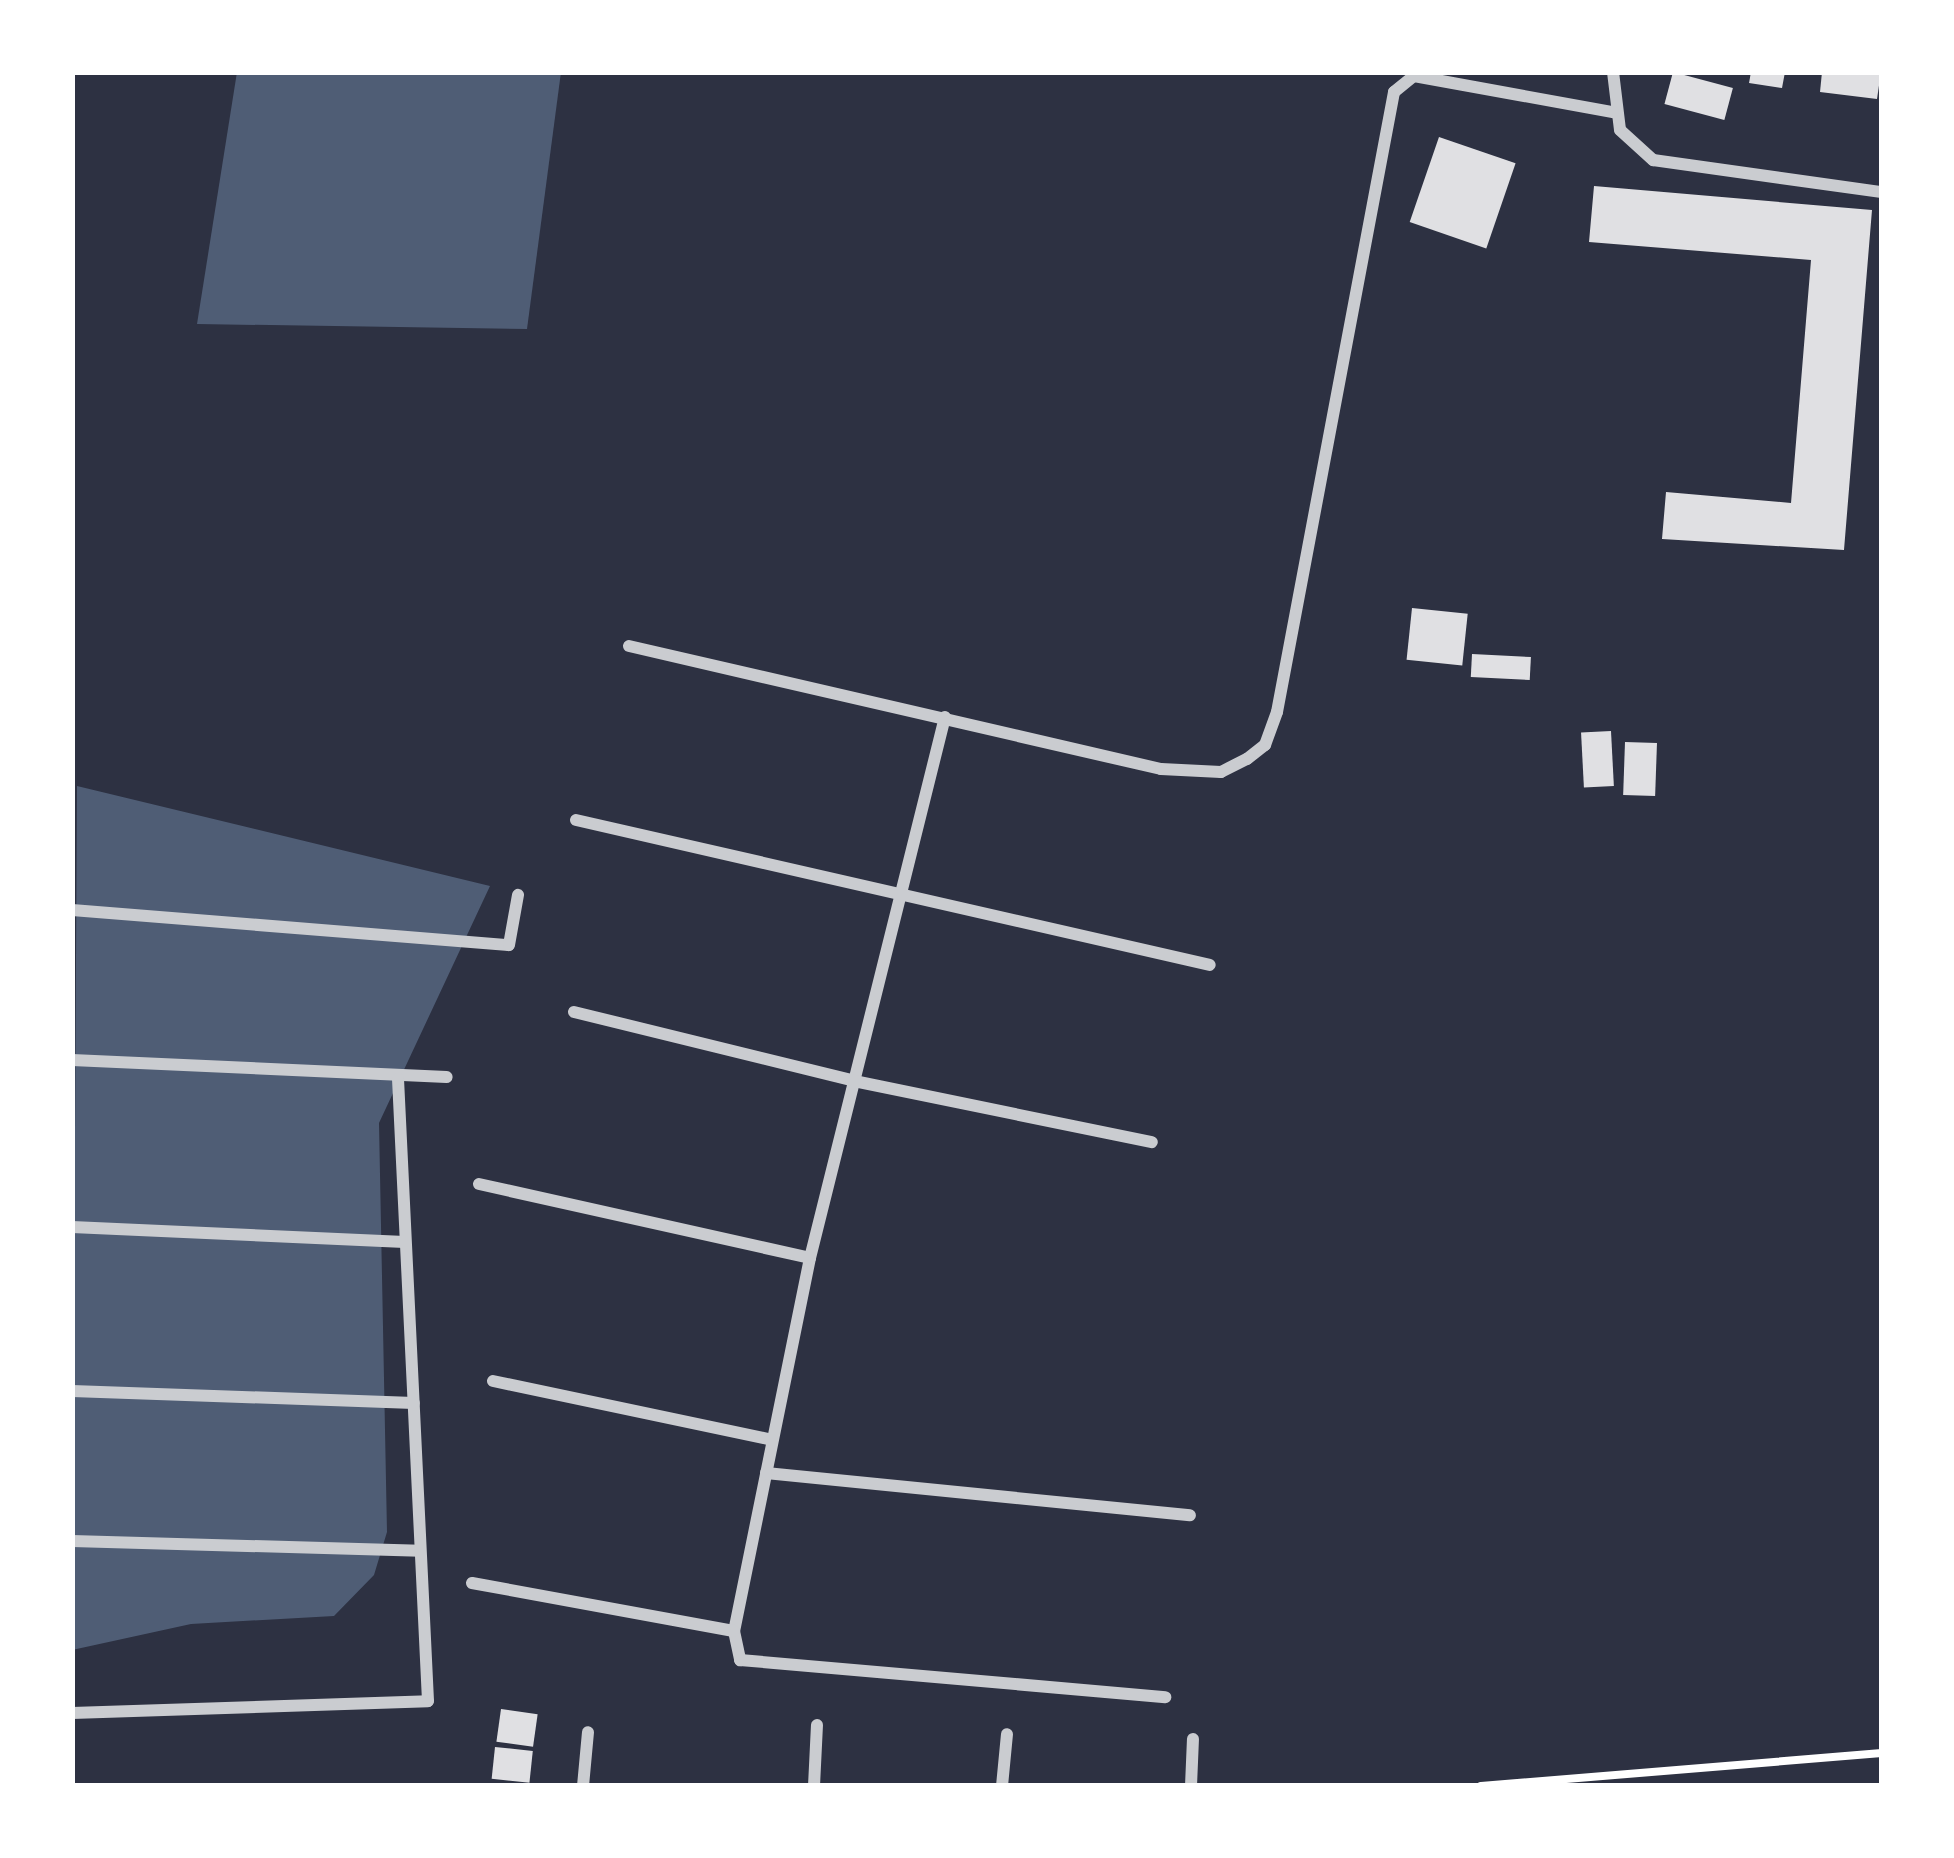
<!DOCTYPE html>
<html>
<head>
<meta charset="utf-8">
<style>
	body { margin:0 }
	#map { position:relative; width:1954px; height:1858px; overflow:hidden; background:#2d3142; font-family:Barlow,sans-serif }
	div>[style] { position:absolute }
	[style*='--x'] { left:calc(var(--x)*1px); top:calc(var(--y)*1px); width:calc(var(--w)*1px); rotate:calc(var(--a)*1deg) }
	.water>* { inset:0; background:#4f5d75 }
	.building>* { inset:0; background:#e0e0e3; transform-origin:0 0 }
	.path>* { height:8px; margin:-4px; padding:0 4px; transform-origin:4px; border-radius:4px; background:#fff }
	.minor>* { height:12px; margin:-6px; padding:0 6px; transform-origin:6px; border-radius:6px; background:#caccd0 }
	span { translate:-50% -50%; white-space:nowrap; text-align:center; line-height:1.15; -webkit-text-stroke:9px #fff; paint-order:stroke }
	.frame { position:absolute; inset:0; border:75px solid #fff; pointer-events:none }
</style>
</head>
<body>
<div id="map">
	<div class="water">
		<i style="clip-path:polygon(237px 72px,561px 72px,527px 329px,197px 324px)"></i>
		<i style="clip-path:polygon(77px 786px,490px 886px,379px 1123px,387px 1532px,374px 1575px,334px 1616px,191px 1624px,72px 1650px)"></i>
	</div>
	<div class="building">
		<i style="left:1673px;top:72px;width:62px;height:33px;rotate:15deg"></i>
		<i style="clip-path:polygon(1751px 72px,1785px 72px,1782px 88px,1749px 83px)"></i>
		<i style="clip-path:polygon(1822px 72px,1881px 72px,1877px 99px,1820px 92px)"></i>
		<i style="left:1439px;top:137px;width:81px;height:90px;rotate:19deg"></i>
		<i style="clip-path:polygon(1594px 186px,1872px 210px,1844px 550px,1662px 539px,1666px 492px,1791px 503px,1811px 260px,1589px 242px)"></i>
		<i style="left:1412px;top:608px;width:56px;height:52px;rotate:6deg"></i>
		<i style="left:1472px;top:654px;width:59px;height:23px;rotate:3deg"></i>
		<i style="left:1611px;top:731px;width:55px;height:30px;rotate:87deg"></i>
		<i style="left:1625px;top:742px;width:32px;height:53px;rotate:2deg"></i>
		<i style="left:501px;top:1709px;width:37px;height:33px;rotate:8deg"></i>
		<i style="left:495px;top:1747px;width:38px;height:32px;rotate:6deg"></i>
	</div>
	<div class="path">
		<i style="--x:1481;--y:1786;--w:402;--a:-4.7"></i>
	</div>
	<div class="minor">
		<i style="--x:1613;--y:72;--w:58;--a:83.1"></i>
		<i style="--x:1620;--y:130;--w:45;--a:42.3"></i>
		<i style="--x:1653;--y:160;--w:231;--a:8"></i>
		<i style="--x:629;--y:646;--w:546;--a:13.02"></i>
		<i style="--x:1161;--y:769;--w:60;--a:2.9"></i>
		<i style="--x:1221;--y:772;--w:29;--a:-27"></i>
		<i style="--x:1247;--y:759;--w:23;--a:-38"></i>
		<i style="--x:1265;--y:745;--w:35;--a:-70"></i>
		<i style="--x:1277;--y:712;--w:631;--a:-79.31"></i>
		<i style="--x:1394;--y:92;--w:26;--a:-39"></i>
		<i style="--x:1414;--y:76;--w:202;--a:10.3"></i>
		<i style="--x:945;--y:717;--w:558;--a:104.01"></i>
		<i style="--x:810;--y:1258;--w:381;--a:101.5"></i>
		<i style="--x:734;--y:1631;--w:30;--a:78"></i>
		<i style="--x:740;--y:1660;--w:427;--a:5"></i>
		<i style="--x:576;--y:820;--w:650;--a:12.88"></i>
		<i style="--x:72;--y:910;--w:438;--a:4.6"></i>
		<i style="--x:509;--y:945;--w:51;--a:-79.8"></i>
		<i style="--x:574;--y:1012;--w:288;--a:13.8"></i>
		<i style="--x:854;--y:1081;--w:304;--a:11.6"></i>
		<i style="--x:72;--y:1060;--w:375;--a:2.6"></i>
		<i style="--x:479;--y:1184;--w:339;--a:12.6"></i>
		<i style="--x:72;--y:1227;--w:333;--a:2.6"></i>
		<i style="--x:493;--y:1381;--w:285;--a:11.9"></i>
		<i style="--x:72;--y:1391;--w:342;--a:2"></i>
		<i style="--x:766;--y:1473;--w:426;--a:5.7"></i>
		<i style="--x:72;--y:1541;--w:348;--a:1.6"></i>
		<i style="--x:472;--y:1583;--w:266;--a:10.4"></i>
		<i style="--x:72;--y:1713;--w:356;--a:-1.9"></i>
		<i style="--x:428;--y:1701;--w:623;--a:-92.76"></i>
		<i style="--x:583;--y:1786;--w:54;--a:-84.7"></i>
		<i style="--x:814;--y:1786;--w:61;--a:-87.2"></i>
		<i style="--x:1002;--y:1786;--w:52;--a:-84.5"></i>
		<i style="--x:1191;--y:1786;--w:47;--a:-87.6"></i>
	</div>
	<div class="frame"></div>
</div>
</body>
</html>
